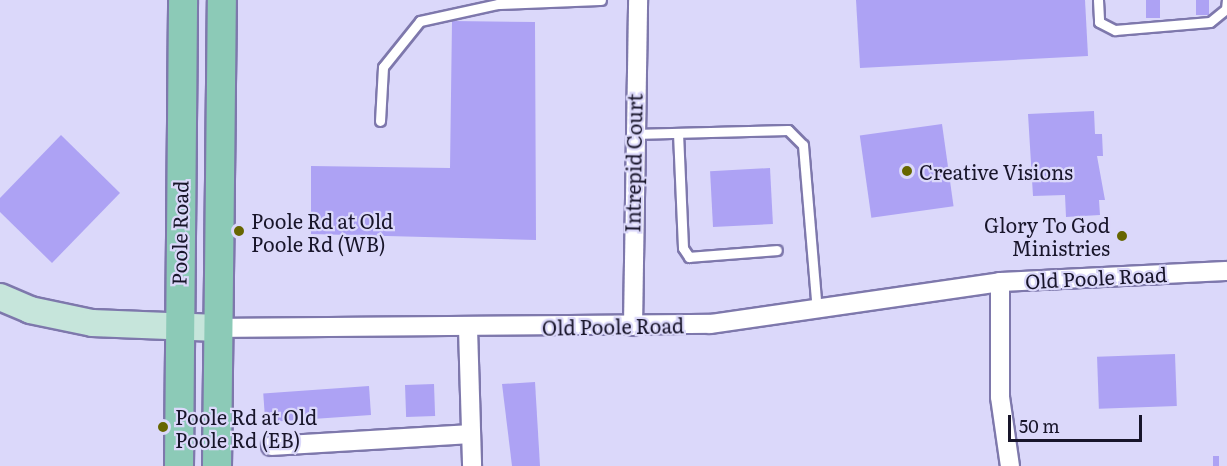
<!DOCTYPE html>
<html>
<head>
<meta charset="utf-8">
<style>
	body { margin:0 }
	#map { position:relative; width:1227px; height:466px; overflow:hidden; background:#dbd8fa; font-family:Literata,serif }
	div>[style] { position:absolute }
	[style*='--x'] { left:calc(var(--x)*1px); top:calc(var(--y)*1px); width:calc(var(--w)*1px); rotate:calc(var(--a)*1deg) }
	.building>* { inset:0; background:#ada2f4; transform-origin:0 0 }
	.roads { filter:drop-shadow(2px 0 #7e78ac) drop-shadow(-2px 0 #7e78ac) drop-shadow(0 2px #7e78ac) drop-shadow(0 -2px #7e78ac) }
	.lane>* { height:9px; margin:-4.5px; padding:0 4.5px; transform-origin:4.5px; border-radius:4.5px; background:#fff }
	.street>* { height:18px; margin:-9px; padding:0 9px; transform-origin:9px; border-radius:9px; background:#fff }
	.secondary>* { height:26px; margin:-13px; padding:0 13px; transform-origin:13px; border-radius:13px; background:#c6e5db }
	.primary>* { height:28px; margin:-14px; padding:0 14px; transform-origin:14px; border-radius:14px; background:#8ccab7 }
	.dots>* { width:16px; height:16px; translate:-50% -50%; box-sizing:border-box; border:3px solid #dbd8fa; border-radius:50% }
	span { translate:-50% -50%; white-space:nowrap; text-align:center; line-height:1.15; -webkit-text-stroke:4.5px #dbd8fa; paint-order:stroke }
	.street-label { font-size:20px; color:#18152a }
	.poi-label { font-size:20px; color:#18152a }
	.left { translate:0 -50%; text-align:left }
	.right { translate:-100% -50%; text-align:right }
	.scale { position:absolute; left:1008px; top:415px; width:134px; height:27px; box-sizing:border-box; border:3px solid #18152a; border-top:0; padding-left:8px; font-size:18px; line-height:21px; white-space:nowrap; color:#18152a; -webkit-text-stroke:4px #dbd8fa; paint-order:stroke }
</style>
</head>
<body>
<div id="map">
	<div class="building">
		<i style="clip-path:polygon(856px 0,1085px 0,1088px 56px,860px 68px)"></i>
		<i style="left:1146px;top:0;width:14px;height:18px"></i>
		<i style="left:1196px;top:0;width:13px;height:15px"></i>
		<i style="clip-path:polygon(452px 21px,535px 22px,536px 240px,311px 234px,311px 166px,450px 168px)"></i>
		<i style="clip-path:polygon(1094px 111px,1095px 134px,1102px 134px,1103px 156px,1097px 156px,1105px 200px,1099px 200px,1100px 215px,1066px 217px,1065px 195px,1033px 196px,1028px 114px)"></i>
		<i style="left:942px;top:124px;width:83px;height:83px;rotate:82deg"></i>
		<i style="clip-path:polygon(61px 135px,120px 193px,52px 263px,0 212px,0 198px)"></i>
		<i style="left:770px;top:168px;width:56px;height:60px;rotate:87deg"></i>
		<i style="left:1175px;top:354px;width:52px;height:78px;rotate:88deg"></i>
		<i style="clip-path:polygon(535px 382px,540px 466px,512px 466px,502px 384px)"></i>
		<i style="left:434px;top:384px;width:32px;height:29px;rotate:88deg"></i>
		<i style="left:369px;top:386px;width:29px;height:106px;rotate:86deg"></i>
		<i style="left:1213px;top:456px;width:6px;height:10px"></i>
	</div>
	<div class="roads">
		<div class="lane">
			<i style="--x:1098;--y:0;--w:22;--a:87"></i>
			<i style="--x:1099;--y:22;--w:18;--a:27"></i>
			<i style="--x:1115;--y:30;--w:95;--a:-4.8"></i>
			<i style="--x:1210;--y:22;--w:21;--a:-39"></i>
			<i style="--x:1226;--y:9;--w:9;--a:-84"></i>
			<i style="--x:380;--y:121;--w:54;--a:-86.8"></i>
			<i style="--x:383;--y:67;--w:59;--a:-51.2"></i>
			<i style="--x:420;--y:21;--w:80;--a:-12.3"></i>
			<i style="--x:498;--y:4;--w:103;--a:-2.2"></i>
			<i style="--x:678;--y:133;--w:115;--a:87.5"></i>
			<i style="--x:683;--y:248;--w:11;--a:56"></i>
			<i style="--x:689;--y:257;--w:88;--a:-4.5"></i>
			<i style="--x:633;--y:134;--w:155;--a:-1.5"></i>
			<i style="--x:788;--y:130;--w:21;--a:45"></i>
			<i style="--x:803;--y:145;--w:166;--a:85.2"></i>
		</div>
		<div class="street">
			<i style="--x:1000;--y:282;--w:115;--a:90"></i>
			<i style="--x:1000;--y:397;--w:70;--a:81.8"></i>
			<i style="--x:633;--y:326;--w:326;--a:-89.1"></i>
			<i style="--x:218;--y:328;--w:492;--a:-0.5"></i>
			<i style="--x:710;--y:324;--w:293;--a:-8.2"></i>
			<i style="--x:1000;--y:282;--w:227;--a:-2.8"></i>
			<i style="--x:468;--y:328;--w:138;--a:88.3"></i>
			<i style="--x:271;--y:446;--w:200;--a:-3.4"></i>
		</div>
		<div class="secondary">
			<i style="--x:0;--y:297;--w:33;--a:23"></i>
			<i style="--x:30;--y:310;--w:63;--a:11.8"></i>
			<i style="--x:92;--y:323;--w:126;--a:2.3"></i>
		</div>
		<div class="primary">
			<i style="--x:179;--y:466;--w:466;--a:-89.5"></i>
			<i style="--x:217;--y:466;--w:466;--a:-89.4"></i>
		</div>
	</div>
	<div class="dots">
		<i style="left:907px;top:171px;background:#676600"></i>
		<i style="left:239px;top:231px;background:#676600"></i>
		<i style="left:1122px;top:236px;background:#676600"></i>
		<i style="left:163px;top:427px;background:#676600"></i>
	</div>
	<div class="street-label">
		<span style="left:633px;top:163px;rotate:-89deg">Intrepid Court</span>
		<span style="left:179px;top:233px;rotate:-89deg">Poole Road</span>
		<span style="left:1096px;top:277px;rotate:-3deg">Old Poole Road</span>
		<span style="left:613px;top:326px;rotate:-1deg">Old Poole Road</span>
	</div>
	<div class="poi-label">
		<span class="left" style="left:919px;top:171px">Creative Visions</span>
		<span class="left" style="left:251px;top:232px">Poole Rd at Old<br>Poole Rd (WB)</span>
		<span class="right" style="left:1110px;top:236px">Glory To God<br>Ministries</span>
		<span class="left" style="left:175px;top:428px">Poole Rd at Old<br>Poole Rd (EB)</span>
	</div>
	<div class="scale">50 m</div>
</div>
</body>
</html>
